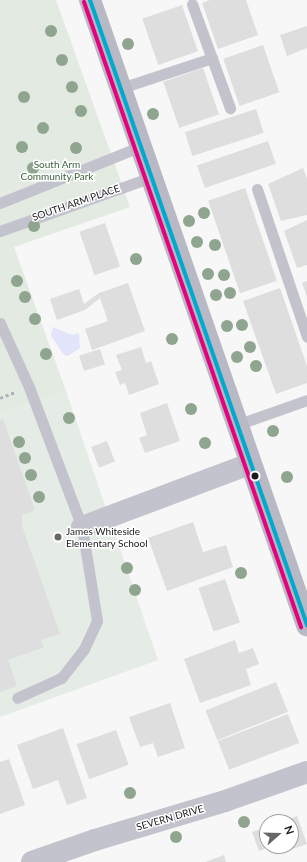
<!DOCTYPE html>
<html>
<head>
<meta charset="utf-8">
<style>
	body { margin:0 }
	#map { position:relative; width:307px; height:862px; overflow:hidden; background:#f6f7f6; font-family:Lato,sans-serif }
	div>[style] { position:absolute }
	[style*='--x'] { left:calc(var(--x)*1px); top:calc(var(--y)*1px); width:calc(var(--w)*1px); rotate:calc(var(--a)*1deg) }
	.built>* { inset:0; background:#e5ebe5 }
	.green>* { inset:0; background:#e2eae1 }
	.water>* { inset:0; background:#e2e4f9 }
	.building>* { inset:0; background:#dddedd; transform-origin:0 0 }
	.path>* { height:2.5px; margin-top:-1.25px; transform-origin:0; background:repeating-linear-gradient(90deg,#b0b1b6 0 3px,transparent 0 6px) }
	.lane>* { height:11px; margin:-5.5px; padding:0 5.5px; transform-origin:5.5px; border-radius:5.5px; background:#c2c3cc }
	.street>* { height:22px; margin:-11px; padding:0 11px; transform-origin:11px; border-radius:11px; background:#c2c3cc }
	.secondary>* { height:22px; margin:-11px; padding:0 11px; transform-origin:11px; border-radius:11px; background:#b8b9c4 }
	.bus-1>* { height:4px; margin:-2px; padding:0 2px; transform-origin:2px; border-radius:2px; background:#00a9ce }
	.bus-2>* { height:4px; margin:-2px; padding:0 2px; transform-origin:2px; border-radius:2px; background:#e5007d }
	.trees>* { width:12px; height:12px; margin:-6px; border-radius:50%; background:#90a590 }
	.dots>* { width:11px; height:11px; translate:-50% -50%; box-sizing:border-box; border:2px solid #fff; border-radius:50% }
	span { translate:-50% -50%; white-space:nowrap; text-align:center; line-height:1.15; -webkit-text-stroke:3px #fff; paint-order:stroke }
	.park-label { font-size:10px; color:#3d623d }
	.street-label { font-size:10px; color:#191a19 }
	.poi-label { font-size:10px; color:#191a19 }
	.left { translate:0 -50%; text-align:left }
	.north { position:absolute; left:259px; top:814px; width:40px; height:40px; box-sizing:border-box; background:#fff; border:1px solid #a3a3a3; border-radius:50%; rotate:70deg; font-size:11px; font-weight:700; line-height:16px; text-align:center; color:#191a19 }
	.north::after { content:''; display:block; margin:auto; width:14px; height:18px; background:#666766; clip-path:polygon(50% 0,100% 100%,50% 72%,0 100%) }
</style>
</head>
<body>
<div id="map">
	<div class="built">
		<i style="clip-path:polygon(66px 391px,158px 660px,0 717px,0 414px)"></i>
	</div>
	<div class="green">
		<i style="clip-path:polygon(0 0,56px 0,130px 207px,14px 247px,66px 391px,0 414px)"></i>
	</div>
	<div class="water">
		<i style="clip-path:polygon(53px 327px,72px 335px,79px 333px,80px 348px,68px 356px,64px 355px,51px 336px)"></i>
	</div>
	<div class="building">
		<i style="clip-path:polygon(210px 0,246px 0,258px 35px,218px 49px,202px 3px)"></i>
		<i style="left:182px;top:5px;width:49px;height:42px;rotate:71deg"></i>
		<i style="clip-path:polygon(307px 26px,307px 48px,287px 56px,280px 35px)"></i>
		<i style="left:263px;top:45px;width:50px;height:42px;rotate:71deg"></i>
		<i style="left:203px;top:68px;width:49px;height:42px;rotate:71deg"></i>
		<i style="left:256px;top:109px;width:25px;height:75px;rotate:72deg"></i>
		<i style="left:268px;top:141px;width:24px;height:75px;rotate:71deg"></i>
		<i style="clip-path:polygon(303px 168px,307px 179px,307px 215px,281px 221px,268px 184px)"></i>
		<i style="left:245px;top:188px;width:98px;height:39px;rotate:71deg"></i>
		<i style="clip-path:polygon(307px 220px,307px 265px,297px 268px,284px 231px)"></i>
		<i style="left:105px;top:223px;width:46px;height:27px;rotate:71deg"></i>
		<i style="clip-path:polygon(307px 281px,307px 297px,302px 283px)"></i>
		<i style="clip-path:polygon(128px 283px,145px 331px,92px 350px,85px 329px,108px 321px,100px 298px,85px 310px,57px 320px,50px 299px,79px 289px,84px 304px,99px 293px)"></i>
		<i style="clip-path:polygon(280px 288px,307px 366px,307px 383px,276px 394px,243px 301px)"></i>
		<i style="clip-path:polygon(141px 347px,146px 363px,151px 361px,159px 384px,129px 395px,125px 383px,120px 385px,115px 372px,122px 370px,116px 355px)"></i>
		<i style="left:100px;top:349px;width:16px;height:22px;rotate:72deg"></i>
		<i style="clip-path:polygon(167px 403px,180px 441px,145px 453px,139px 438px,147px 435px,140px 413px)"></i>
		<i style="clip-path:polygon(3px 419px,35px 510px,22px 515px,22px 526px,60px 634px,41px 640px,44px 647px,8px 660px,17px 686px,0 692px,0 420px)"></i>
		<i style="left:107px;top:441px;width:22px;height:17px;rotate:69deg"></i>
		<i style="clip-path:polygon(193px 522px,203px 552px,226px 545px,233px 567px,167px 591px,148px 538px)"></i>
		<i style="left:225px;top:579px;width:46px;height:28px;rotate:71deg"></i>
		<i style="clip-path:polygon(235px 640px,239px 653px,253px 648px,259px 664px,246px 669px,251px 685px,200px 703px,184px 659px)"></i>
		<i style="left:276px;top:682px;width:32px;height:76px;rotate:68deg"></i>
		<i style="clip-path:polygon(170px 703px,185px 748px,158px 757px,153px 743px,140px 747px,129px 717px)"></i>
		<i style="left:288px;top:714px;width:31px;height:75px;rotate:69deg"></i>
		<i style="clip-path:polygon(63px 728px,87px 798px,67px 805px,58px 780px,33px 789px,17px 745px)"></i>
		<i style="left:116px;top:730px;width:37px;height:42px;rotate:70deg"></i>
		<i style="clip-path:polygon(9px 759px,25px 805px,0 814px,0 762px)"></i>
		<i style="clip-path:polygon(297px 816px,307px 844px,276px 855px,273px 846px,291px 846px,291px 822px,282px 822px)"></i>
		<i style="clip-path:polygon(267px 827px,267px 846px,272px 846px,259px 851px,252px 832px)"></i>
		<i style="clip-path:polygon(224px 855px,226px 862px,205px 862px)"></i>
	</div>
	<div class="path">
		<i style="--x:0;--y:398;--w:16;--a:-22"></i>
	</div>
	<div class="lane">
		<i style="--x:192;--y:4;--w:111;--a:69.9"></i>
		<i style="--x:121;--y:88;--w:96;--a:-18.2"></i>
		<i style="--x:257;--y:189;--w:156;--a:71.3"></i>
		<i style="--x:0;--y:203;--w:153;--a:-21.9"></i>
		<i style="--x:0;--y:231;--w:161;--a:-19.6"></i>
		<i style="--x:0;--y:323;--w:70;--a:65.6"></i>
		<i style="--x:29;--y:387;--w:150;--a:69.3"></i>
		<i style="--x:82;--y:527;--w:95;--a:80.9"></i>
		<i style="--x:97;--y:621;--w:31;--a:115"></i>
		<i style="--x:84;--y:649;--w:37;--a:128"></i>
		<i style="--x:61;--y:678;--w:48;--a:155.6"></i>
		<i style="--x:236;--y:425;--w:75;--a:-19.4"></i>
	</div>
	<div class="street">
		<i style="--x:82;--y:527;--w:179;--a:-20.6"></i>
		<i style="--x:32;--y:862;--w:67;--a:-19.2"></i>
		<i style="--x:95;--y:840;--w:136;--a:-16.7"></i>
		<i style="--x:225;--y:801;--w:87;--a:-19.5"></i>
	</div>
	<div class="secondary">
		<i style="--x:90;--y:0;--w:662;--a:70.85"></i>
	</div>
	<div class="bus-1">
		<i style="--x:90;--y:0;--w:662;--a:70.85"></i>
	</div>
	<div class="bus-2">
		<i style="--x:84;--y:2;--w:662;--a:70.85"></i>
	</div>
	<div class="trees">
		<i style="left:51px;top:31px"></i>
		<i style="left:128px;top:44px"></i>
		<i style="left:62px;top:60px"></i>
		<i style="left:72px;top:87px"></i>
		<i style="left:24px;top:97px"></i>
		<i style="left:81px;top:111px"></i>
		<i style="left:153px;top:114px"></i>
		<i style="left:43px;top:128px"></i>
		<i style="left:22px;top:147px"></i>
		<i style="left:76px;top:148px"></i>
		<i style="left:33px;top:168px"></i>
		<i style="left:204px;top:213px"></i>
		<i style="left:189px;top:221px"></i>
		<i style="left:34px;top:226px"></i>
		<i style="left:197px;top:242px"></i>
		<i style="left:215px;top:245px"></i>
		<i style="left:136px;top:259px"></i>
		<i style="left:208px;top:274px"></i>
		<i style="left:224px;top:275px"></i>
		<i style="left:17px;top:281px"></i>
		<i style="left:230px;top:293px"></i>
		<i style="left:216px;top:295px"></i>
		<i style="left:25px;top:297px"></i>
		<i style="left:35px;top:319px"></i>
		<i style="left:242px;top:325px"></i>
		<i style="left:227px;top:326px"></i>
		<i style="left:172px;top:339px"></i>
		<i style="left:250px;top:347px"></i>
		<i style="left:46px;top:354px"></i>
		<i style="left:237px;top:357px"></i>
		<i style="left:256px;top:366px"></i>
		<i style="left:191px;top:409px"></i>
		<i style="left:69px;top:418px"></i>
		<i style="left:273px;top:431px"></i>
		<i style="left:19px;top:442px"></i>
		<i style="left:205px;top:443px"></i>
		<i style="left:25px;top:458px"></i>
		<i style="left:31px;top:475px"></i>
		<i style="left:287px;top:477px"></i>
		<i style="left:39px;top:497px"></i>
		<i style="left:127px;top:568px"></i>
		<i style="left:241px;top:573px"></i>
		<i style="left:135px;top:590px"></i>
		<i style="left:130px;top:793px"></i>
		<i style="left:244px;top:822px"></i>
		<i style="left:176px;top:837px"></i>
	</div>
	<div class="dots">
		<i style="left:255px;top:476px;background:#191a19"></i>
		<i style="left:58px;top:537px;background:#666766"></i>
	</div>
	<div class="park-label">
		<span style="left:57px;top:170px">South Arm<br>Community Park</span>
	</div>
	<div class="street-label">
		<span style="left:76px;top:203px;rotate:-19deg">SOUTH ARM PLACE</span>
		<span style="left:170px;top:818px;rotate:-16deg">SEVERN DRIVE</span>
	</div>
	<div class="poi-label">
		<span class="left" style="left:66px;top:537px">James Whiteside<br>Elementary School</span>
	</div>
	<div class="north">N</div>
</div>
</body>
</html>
